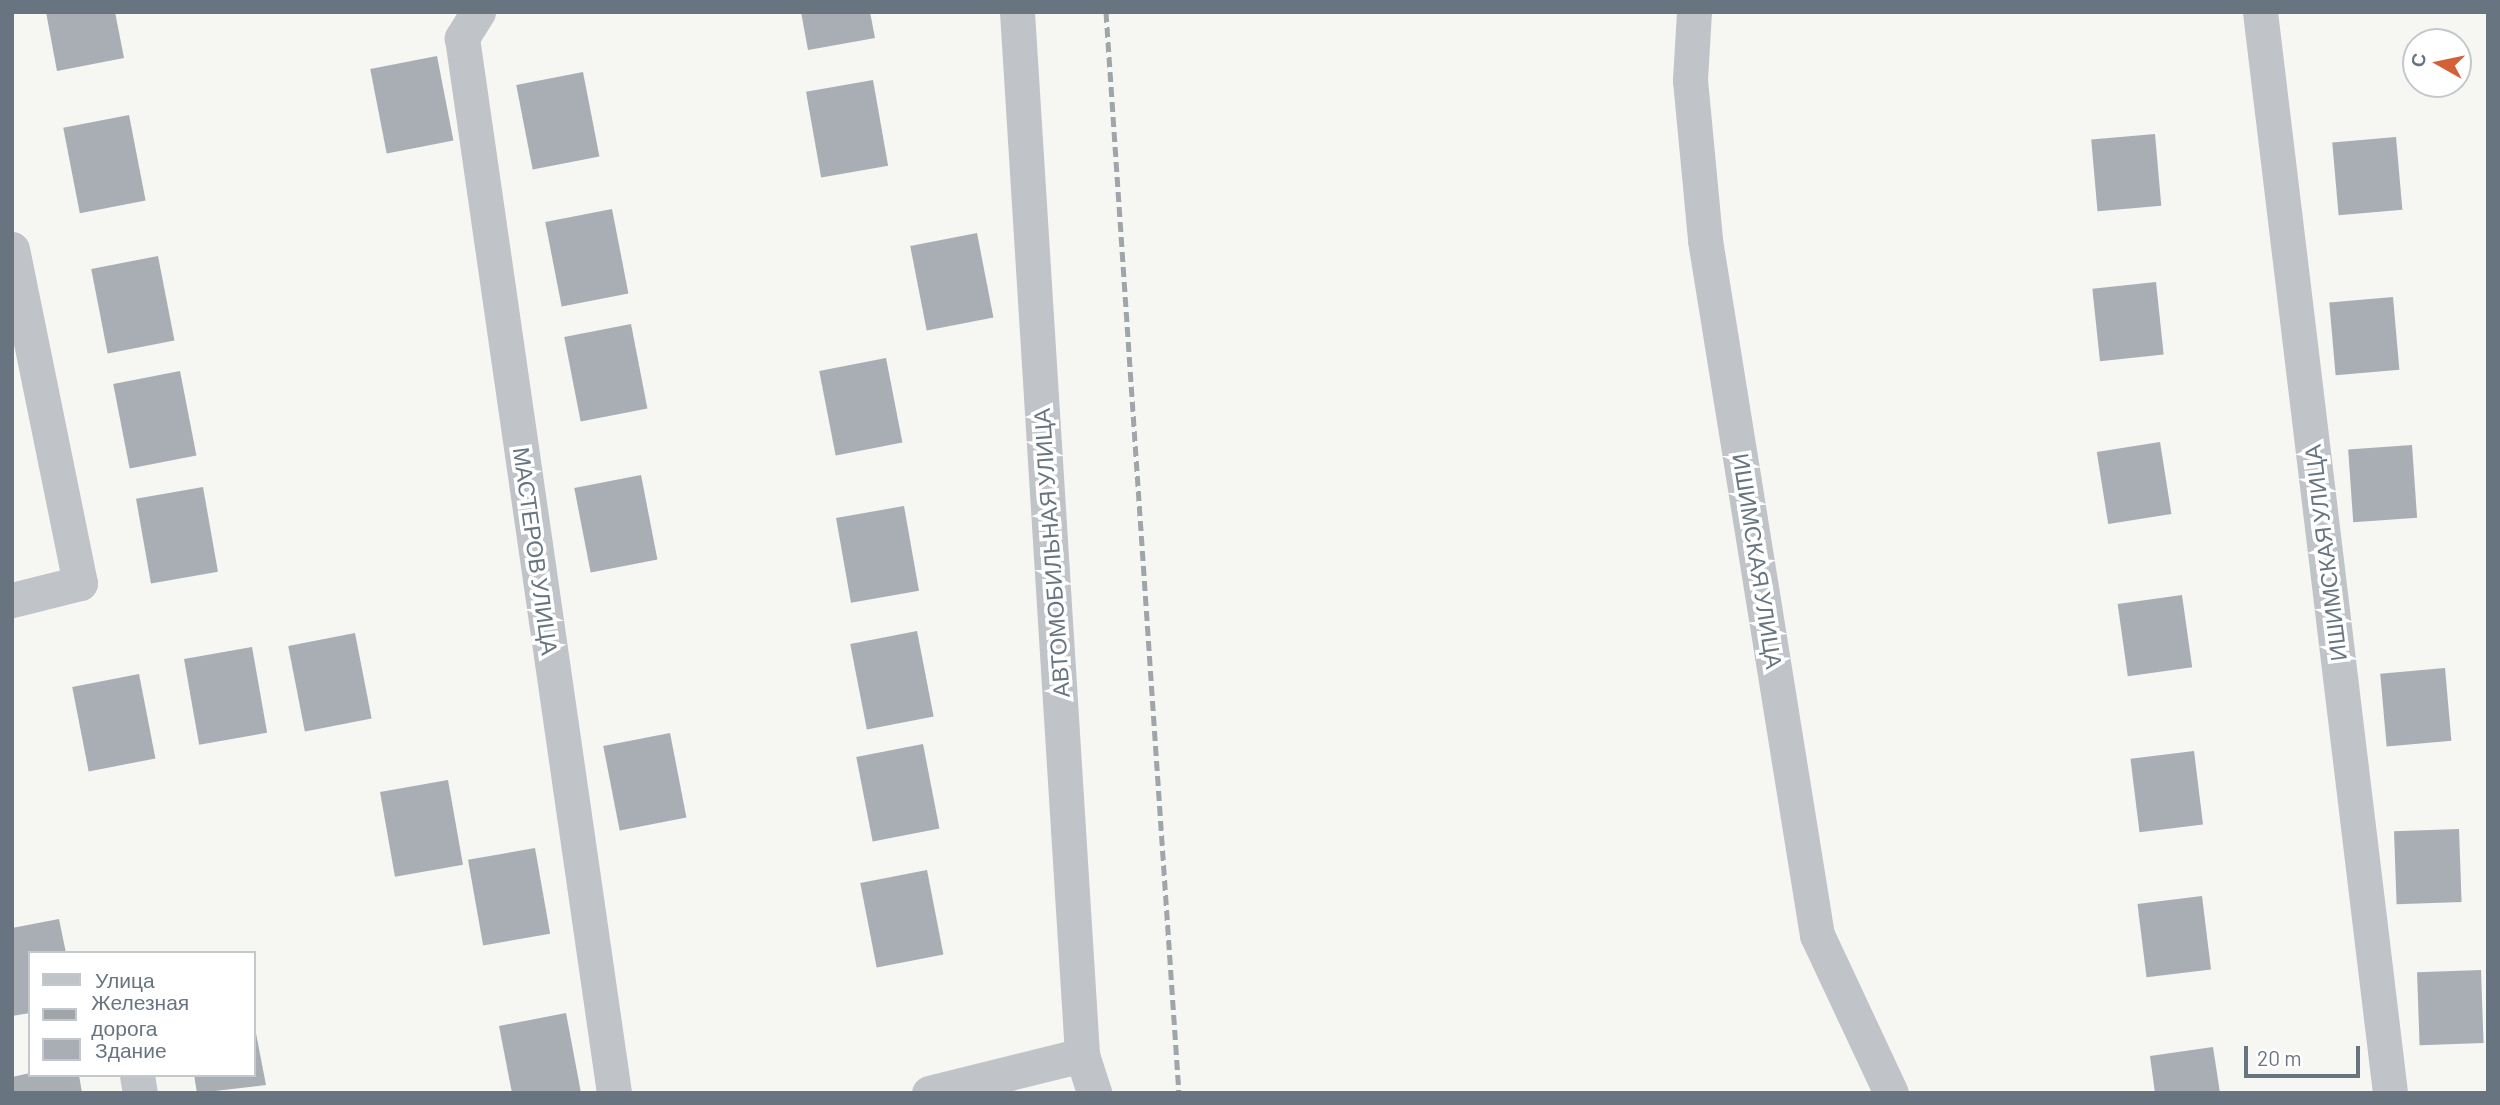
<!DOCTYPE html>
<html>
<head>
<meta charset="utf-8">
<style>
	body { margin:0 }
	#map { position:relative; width:2500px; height:1105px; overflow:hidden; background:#f6f6f3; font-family:Barlow,sans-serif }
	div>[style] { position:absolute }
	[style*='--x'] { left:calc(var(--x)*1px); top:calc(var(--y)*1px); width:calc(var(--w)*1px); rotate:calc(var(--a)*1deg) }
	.building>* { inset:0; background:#a8aeb3; transform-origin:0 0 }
	.minor>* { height:35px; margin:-17.5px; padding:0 17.5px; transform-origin:17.5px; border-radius:17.5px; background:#c0c3c7 }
	.rail>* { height:5px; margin-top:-2.5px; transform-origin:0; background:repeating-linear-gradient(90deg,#a0a5aa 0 10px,transparent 0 15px) }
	span { translate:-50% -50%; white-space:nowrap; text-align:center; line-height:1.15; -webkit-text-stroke:7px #fff; paint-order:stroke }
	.street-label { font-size:23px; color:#687581 }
	.frame { position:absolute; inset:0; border:14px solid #687581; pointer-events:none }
	.legend { position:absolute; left:28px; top:951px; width:228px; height:126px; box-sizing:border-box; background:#fff; border:2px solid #c3c8cd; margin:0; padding:9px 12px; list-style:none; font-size:21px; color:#687581 }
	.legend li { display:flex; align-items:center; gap:14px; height:35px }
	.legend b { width:35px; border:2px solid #c3c8cd }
	.north { position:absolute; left:2402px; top:28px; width:70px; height:70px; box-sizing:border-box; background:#fff; border:2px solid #c3c8cd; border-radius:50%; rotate:279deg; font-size:19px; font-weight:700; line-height:28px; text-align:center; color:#687581 }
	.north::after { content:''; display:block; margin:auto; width:24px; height:32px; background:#d26138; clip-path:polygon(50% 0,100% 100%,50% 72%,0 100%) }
	.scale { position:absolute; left:2244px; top:1046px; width:116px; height:32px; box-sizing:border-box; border:4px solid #687581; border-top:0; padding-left:9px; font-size:21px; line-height:24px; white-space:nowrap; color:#687581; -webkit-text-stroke:5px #fff; paint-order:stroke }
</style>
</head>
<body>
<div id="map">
	<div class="building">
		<i style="clip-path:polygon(46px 12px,115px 12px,124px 58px,57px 71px)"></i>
		<i style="clip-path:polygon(801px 12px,870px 12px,875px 38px,808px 50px)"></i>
		<i style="left:437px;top:56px;width:86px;height:68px;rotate:79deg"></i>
		<i style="left:583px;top:72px;width:86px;height:68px;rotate:79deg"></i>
		<i style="left:873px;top:80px;width:87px;height:68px;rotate:80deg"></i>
		<i style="left:129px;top:115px;width:87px;height:67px;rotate:79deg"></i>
		<i style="left:2155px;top:134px;width:72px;height:64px;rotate:85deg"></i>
		<i style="left:2396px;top:137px;width:73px;height:64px;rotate:85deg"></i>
		<i style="left:612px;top:209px;width:86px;height:68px;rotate:79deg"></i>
		<i style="left:977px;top:233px;width:86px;height:68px;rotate:79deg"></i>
		<i style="left:158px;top:256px;width:86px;height:68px;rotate:79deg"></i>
		<i style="left:2156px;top:282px;width:73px;height:64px;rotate:84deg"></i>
		<i style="left:2393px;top:297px;width:73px;height:64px;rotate:85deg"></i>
		<i style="left:631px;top:324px;width:86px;height:68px;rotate:79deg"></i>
		<i style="left:886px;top:358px;width:86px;height:68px;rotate:79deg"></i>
		<i style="left:180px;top:371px;width:86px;height:68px;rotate:79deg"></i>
		<i style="left:2160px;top:442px;width:73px;height:64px;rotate:81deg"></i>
		<i style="left:2412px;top:445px;width:73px;height:64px;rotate:86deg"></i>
		<i style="left:641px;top:475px;width:86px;height:68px;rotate:79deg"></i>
		<i style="left:203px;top:487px;width:86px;height:68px;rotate:80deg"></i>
		<i style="left:904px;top:506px;width:86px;height:69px;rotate:80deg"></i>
		<i style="left:2182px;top:595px;width:73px;height:65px;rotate:82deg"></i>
		<i style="left:917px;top:631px;width:87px;height:68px;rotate:79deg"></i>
		<i style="left:355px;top:633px;width:87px;height:68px;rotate:79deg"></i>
		<i style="left:252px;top:647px;width:87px;height:69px;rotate:80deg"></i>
		<i style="left:2445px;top:668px;width:73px;height:65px;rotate:85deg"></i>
		<i style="left:139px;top:674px;width:86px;height:68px;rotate:79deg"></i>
		<i style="left:670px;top:733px;width:86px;height:68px;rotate:79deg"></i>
		<i style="left:923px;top:744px;width:86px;height:68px;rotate:79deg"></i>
		<i style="left:2194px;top:751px;width:74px;height:64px;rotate:83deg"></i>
		<i style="left:448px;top:780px;width:86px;height:69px;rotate:80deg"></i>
		<i style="left:2459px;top:829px;width:73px;height:65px;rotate:88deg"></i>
		<i style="left:535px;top:848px;width:87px;height:68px;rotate:80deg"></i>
		<i style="left:927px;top:870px;width:86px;height:68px;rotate:79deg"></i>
		<i style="left:2202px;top:896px;width:74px;height:65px;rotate:83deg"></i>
		<i style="clip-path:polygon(59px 919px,66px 953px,30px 953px,30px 1013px,12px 1016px,12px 928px)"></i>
		<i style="left:2481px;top:970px;width:73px;height:64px;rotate:88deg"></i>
		<i style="clip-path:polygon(566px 1013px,581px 1093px,512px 1093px,499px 1026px)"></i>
		<i style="clip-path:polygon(255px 1028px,266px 1085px,197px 1093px,194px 1075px,254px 1075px)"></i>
		<i style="clip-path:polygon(2213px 1047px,2220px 1093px,2155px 1093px,2150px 1056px)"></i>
		<i style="clip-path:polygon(30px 1073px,79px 1075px,82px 1093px,13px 1093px,12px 1077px)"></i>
	</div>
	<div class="minor">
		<i style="--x:478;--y:12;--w:31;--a:122"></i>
		<i style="--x:462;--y:38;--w:1066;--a:81.8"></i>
		<i style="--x:1017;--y:12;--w:1045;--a:86.43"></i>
		<i style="--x:1082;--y:1055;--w:40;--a:72"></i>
		<i style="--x:1694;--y:12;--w:68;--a:93.4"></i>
		<i style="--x:1690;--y:80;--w:161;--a:84.6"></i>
		<i style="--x:1705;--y:240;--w:704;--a:80.85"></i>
		<i style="--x:1817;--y:935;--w:174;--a:64.9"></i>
		<i style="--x:2260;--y:12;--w:1089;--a:83.14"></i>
		<i style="--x:12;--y:249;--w:341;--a:78.5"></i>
		<i style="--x:80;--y:583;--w:70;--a:166"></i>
		<i style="--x:137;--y:1075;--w:18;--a:81"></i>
		<i style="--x:929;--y:1093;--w:158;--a:-13.9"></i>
	</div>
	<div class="rail">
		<i style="--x:1106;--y:12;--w:1083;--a:86.14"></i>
	</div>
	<div class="street-label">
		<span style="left:536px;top:551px;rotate:82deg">МАСТЕРОВ УЛИЦА</span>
		<span style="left:1051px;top:553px;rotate:-94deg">АВТОМОБИЛЬНАЯ УЛИЦА</span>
		<span style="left:2325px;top:553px;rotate:-97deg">ИШИМСКАЯ УЛИЦА</span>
		<span style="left:1758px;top:561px;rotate:81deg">ИШИМСКАЯ УЛИЦА</span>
	</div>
	<div class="frame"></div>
	<ul class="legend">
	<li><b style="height:9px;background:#c0c3c7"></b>Улица</li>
	<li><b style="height:9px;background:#a0a5aa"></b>Железная дорога</li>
	<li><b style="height:19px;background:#a8aeb3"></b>Здание</li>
	</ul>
	<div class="north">С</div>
	<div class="scale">20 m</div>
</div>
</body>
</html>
